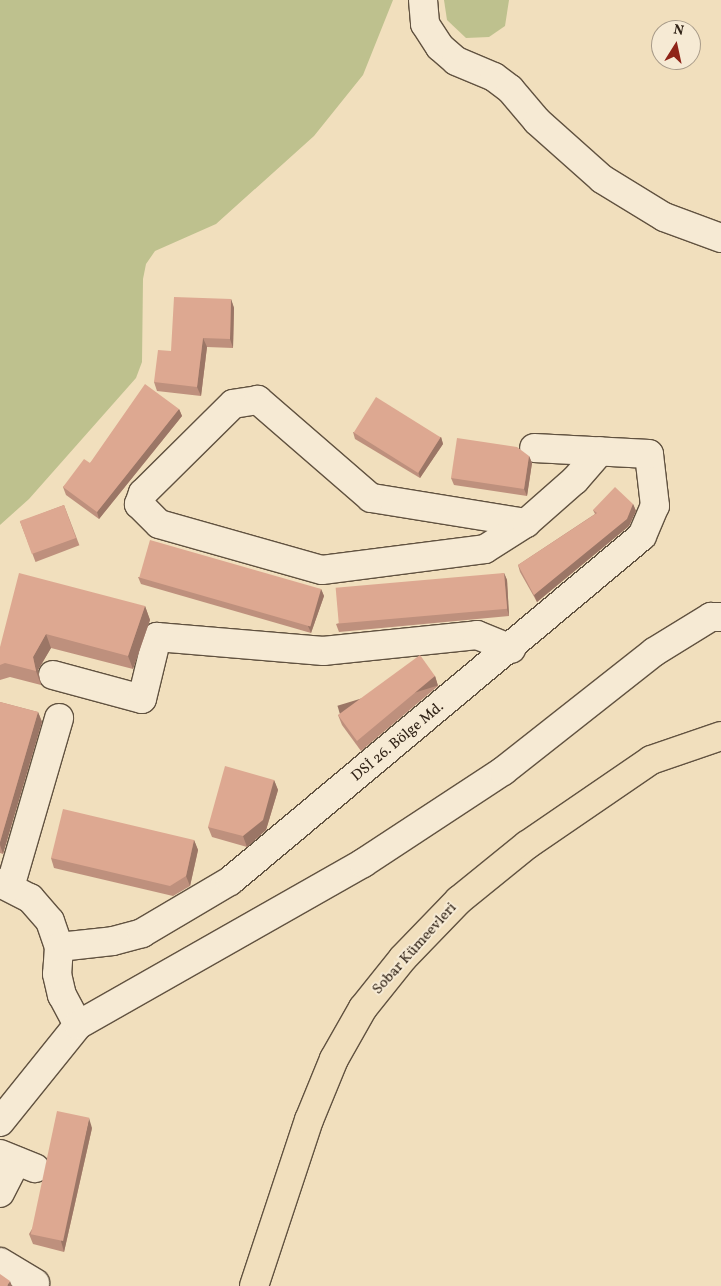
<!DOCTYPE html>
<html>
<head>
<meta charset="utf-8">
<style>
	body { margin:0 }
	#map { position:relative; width:721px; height:1286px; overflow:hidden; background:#f1dfbd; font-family:Vollkorn,serif }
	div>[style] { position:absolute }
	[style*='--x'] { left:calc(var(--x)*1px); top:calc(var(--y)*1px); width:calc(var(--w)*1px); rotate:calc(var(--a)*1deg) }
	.green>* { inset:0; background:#bec18e }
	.roads { filter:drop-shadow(1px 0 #615240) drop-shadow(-1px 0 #615240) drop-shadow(0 1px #615240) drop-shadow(0 -1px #615240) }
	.minor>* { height:28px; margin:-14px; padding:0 14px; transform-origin:14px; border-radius:14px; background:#f6ead4 }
	.major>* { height:28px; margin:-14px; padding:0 14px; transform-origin:14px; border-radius:14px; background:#f1dfbd }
	.wall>* { inset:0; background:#be907d; transform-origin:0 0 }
	.shaded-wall>* { inset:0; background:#9b7666; transform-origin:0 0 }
	.building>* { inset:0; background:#dda891; transform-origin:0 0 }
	span { translate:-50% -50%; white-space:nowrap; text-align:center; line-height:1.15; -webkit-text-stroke:4px #f6ead4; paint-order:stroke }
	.street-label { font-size:15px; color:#312317 }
	.north { position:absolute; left:651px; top:20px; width:50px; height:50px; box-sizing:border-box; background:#f6ead4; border:1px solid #a79a88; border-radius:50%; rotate:10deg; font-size:14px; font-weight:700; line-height:20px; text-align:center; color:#312317 }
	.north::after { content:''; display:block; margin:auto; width:18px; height:22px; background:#8f2418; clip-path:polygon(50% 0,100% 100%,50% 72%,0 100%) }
</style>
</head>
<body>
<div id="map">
	<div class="green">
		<i style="clip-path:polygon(0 0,393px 0,363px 75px,314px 136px,216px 224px,155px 251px,146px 264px,143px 279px,142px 362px,136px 378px,29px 499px,0 525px)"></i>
		<i style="clip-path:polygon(444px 0,509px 0,505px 26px,489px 37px,466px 38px,447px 20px)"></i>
	</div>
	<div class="roads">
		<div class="minor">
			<i style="--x:423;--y:0;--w:24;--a:85"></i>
			<i style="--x:425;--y:24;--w:27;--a:57"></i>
			<i style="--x:440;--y:47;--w:21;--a:41"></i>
			<i style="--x:456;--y:61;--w:41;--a:22.8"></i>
			<i style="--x:494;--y:77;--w:20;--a:37"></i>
			<i style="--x:510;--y:89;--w:42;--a:49.8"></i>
			<i style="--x:537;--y:121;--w:87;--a:41.7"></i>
			<i style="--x:602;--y:179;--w:73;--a:31.5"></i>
			<i style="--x:664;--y:217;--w:61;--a:20.2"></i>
			<i style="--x:526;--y:523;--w:157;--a:-170.8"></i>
			<i style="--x:371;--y:498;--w:150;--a:-139.1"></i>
			<i style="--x:258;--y:400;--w:25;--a:171"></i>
			<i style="--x:233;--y:404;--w:127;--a:135.3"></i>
			<i style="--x:143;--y:493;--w:12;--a:110"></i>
			<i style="--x:139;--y:504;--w:28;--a:45"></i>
			<i style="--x:159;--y:524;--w:169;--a:15.8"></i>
			<i style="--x:322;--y:570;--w:164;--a:-7.3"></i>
			<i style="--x:485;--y:549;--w:49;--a:-32.4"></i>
			<i style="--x:526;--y:523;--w:65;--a:-41.3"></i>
			<i style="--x:575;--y:480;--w:38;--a:-49"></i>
			<i style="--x:53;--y:675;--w:92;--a:15.1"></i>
			<i style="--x:142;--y:699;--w:64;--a:-76.4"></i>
			<i style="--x:157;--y:637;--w:167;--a:4.8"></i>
			<i style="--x:323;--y:651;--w:155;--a:-5.9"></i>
			<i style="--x:477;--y:635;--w:37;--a:22"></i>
			<i style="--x:0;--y:883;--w:34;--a:27"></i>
			<i style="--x:30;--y:898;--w:30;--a:49"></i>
			<i style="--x:50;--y:921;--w:28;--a:71"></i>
			<i style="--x:59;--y:947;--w:27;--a:94"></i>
			<i style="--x:57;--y:974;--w:22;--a:77"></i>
			<i style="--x:62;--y:995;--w:34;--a:62"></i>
			<i style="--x:10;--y:887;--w:176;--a:-73.8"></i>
			<i style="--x:59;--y:947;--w:54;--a:-6.3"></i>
			<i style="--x:113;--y:941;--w:30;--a:-15"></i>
			<i style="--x:142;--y:933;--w:102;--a:-30.6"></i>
			<i style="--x:230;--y:881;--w:537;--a:-39.94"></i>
			<i style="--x:642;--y:536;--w:33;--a:-67"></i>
			<i style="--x:655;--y:506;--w:52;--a:-96.6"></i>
			<i style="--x:649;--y:454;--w:115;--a:-177"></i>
			<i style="--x:0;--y:1122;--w:124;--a:-51.2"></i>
			<i style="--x:78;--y:1025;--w:328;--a:-29.6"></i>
			<i style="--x:363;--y:863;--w:168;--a:-33.3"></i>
			<i style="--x:503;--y:771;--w:192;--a:-38.2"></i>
			<i style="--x:654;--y:652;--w:67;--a:-31.6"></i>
			<i style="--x:711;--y:617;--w:10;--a:0"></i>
			<i style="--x:0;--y:1154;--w:38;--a:22"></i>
			<i style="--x:0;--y:1193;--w:36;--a:-63"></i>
			<i style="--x:0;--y:1262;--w:41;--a:31"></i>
		</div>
		<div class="major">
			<i style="--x:254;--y:1286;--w:175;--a:-71.7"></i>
			<i style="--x:309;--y:1120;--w:66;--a:-67.7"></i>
			<i style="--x:334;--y:1059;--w:59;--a:-60.4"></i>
			<i style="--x:363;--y:1008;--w:64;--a:-51.3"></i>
			<i style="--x:403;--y:958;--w:81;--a:-46"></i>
			<i style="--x:459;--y:900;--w:87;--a:-39"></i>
			<i style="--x:527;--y:845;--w:150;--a:-34.4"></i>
			<i style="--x:651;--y:760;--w:74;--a:-18.9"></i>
		</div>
	</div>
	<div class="wall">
		<i style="clip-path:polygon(231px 299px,234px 308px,233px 348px,207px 347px,201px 396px,157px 391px,154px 382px,171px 351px)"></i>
		<i style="clip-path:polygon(179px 409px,182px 416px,99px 519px,66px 495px,63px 487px,90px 463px)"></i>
		<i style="clip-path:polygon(353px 432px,441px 437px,443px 444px,420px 478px,355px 439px)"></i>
		<i style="clip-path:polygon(529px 456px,532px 463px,527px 496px,454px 485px,451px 478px)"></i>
		<i style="clip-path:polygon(633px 504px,636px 511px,629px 526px,537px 602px,520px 572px,518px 565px,595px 514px,593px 510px)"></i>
		<i style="left:64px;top:505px;width:43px;height:47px;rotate:69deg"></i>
		<i style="clip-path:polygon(504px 573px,507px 580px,509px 616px,339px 632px,336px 624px)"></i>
		<i style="clip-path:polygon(138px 577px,321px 589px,324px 596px,311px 633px,141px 584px)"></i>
		<i style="clip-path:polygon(145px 606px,150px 620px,133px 669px,51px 648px,38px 670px,41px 685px,10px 677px,0 680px,0 647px)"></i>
		<i style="clip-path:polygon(435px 676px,438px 686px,361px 751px,342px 725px,338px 715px)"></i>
		<i style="clip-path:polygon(0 702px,38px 712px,42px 722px,3px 854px,0 853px)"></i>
		<i style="clip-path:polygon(274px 780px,278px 790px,266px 830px,247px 847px,212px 837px,208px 827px)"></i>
		<i style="clip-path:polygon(194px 840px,198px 850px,190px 886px,173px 896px,54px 868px,51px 858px)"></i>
		<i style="clip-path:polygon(92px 1128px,64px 1252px,33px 1244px,29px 1234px)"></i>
	</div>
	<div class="shaded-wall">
		<i style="clip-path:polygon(231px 299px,234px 308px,233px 348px,230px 339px)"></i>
		<i style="clip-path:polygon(203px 338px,207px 347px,201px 396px,197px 387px)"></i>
		<i style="clip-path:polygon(179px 409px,182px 416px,99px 519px,97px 512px)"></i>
		<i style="clip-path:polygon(441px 437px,443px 444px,420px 478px,418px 471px)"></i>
		<i style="clip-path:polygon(529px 456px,532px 463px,527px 496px,524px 489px)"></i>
		<i style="clip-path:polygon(633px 504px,636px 511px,629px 526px,537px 602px,534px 595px)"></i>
		<i style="clip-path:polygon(504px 573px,507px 580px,509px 616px,507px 609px)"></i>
		<i style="clip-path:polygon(321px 589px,324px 596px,311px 633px,308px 626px)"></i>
		<i style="clip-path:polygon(145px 606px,150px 620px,133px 669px,128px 656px)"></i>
		<i style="clip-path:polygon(46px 634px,51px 648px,38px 670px,41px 685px,36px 671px,33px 657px)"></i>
		<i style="left:435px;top:676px;width:10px;height:102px;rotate:73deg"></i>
		<i style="clip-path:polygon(38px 712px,42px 722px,3px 854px,0 845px,0 842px)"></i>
		<i style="clip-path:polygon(274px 780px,278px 790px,266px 830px,247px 847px,243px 836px)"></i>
		<i style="clip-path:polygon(194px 840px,198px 850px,190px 886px,186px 876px)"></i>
		<i style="clip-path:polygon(89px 1118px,92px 1128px,64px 1252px,61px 1241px)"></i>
		<i style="clip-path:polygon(10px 1281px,12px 1286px,7px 1286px)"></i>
	</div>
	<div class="building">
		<i style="clip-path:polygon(174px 297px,231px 299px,230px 339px,203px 338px,197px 387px,154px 382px,158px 350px,171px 351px)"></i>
		<i style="clip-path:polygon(145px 384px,179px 409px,97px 512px,63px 487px,84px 459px,90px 463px)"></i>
		<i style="left:376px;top:397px;width:76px;height:42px;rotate:32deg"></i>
		<i style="clip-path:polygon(457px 438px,517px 447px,529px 456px,524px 489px,451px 478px)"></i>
		<i style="clip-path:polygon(615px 487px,633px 504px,627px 519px,534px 595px,518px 565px,597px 513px,593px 510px)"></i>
		<i style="left:64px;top:505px;width:35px;height:47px;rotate:70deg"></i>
		<i style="left:150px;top:540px;width:178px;height:39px;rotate:16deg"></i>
		<i style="clip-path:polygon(19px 573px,145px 606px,128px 656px,46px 634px,33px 657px,36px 671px,5px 663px,0 665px,0 647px)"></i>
		<i style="left:504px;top:573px;width:36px;height:169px;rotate:85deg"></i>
		<i style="clip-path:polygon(420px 655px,435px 676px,357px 741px,338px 715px)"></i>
		<i style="clip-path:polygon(0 702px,38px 712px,0 842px)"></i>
		<i style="clip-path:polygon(225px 766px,274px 780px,263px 820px,243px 836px,208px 827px)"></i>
		<i style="clip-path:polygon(63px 809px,194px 840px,186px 876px,170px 886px,51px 858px)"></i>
		<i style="left:57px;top:1111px;width:33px;height:126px;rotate:12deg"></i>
		<i style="clip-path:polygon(0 1274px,10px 1281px,7px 1286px,0 1286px)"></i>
	</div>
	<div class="street-label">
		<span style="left:398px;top:742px;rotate:-40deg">DSİ 26. Bölge Md.</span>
		<span style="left:415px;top:949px;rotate:-48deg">Sobar Kümeevleri</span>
	</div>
	<div class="north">N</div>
</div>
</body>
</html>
